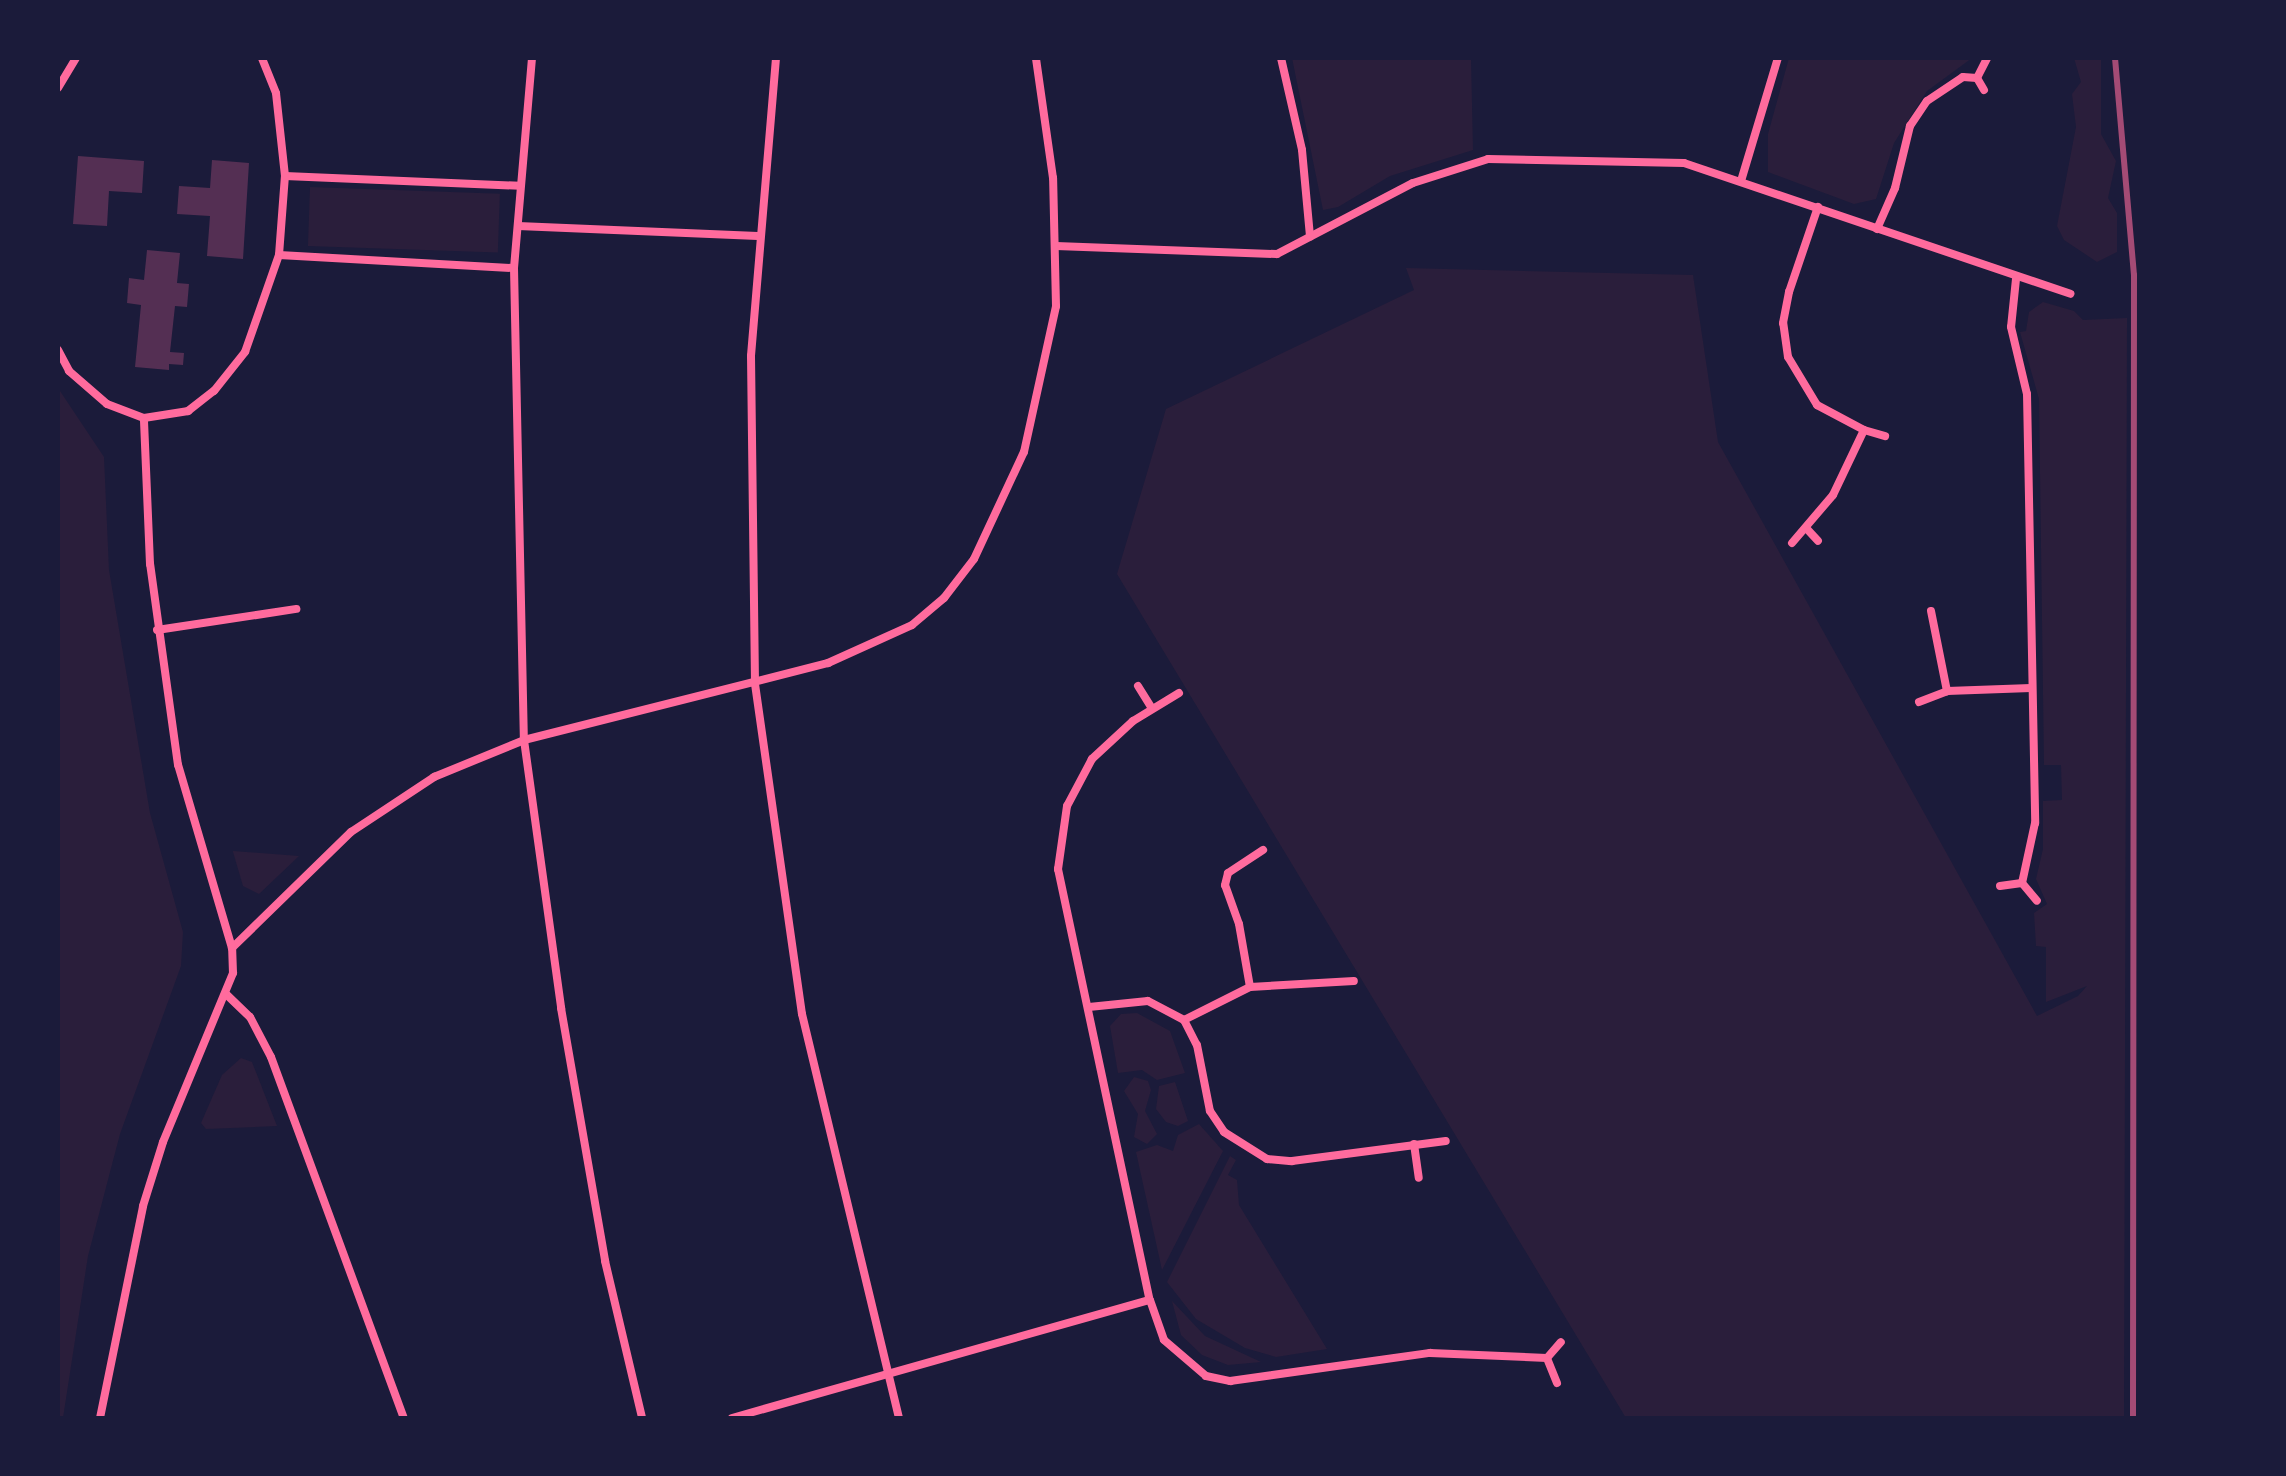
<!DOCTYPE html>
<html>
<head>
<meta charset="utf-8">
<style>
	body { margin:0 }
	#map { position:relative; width:2286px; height:1476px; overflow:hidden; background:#1b1b3a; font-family:"Space Grotesk",sans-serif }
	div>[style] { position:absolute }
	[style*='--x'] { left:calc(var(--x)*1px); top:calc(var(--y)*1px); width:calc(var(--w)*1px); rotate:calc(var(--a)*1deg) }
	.green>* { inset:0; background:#2a1e3b; transform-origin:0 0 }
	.building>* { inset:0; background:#542f53 }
	.minor>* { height:8px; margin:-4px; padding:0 4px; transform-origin:4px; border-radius:4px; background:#ff6b9d }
	.rail>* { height:6px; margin:-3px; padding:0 3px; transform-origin:3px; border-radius:3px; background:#a44b75 }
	span { translate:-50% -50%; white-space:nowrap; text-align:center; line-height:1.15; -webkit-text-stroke:7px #1b1b3a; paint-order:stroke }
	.frame { position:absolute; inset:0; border:60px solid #1b1b3a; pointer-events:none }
</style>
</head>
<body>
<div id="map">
	<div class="green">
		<i style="clip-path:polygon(1292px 58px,1471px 58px,1473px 150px,1390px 176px,1338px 207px,1323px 210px)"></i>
		<i style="clip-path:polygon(1789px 58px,1972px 58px,1927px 91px,1894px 143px,1876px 199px,1854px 204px,1768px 172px,1768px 134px)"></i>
		<i style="clip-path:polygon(2074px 58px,2101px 58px,2101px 134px,2116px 161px,2108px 198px,2117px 213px,2117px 252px,2097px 262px,2064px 240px,2057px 226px,2076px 127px,2072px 94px,2081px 82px)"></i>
		<i style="left:310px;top:187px;width:190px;height:59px;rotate:2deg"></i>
		<i style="clip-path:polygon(1406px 268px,1693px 275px,1718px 442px,2037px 1016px,2078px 996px,2087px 986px,2046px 1002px,2046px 947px,2036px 946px,2034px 913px,2047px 904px,2036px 879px,2043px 849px,2043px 801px,2062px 800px,2061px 765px,2044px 765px,2039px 399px,2020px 332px,2026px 331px,2029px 312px,2043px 302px,2074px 311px,2083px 320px,2127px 318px,2124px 1418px,1626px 1418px,1117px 574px,1166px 409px,1414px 290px)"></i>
		<i style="clip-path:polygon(58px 388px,104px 457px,109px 570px,150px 813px,183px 932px,181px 966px,120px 1134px,88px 1256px,63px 1418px,58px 1418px)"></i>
		<i style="clip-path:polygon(233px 852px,233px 851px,299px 856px,259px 894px,243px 886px)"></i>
		<i style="clip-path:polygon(1137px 1013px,1170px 1031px,1185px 1073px,1157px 1080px,1142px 1070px,1118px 1073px,1110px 1026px,1121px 1014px)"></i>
		<i style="clip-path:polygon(241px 1058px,252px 1062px,277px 1126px,206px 1129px,201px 1123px,222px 1075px)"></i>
		<i style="clip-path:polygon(1134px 1077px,1148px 1081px,1151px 1090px,1145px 1111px,1157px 1134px,1147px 1144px,1134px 1137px,1138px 1114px,1124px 1091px)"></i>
		<i style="clip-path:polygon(1175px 1082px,1188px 1121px,1178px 1126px,1166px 1122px,1156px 1109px,1159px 1086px)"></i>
		<i style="clip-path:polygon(1199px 1124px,1223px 1151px,1162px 1270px,1136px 1152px,1157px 1145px,1173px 1151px,1178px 1135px)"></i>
		<i style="clip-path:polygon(1230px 1156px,1236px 1160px,1228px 1175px,1237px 1180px,1239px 1205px,1327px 1349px,1276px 1357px,1245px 1348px,1196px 1319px,1167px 1282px)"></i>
		<i style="clip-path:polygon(1172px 1301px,1205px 1336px,1261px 1362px,1228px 1365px,1202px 1355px,1181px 1335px)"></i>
	</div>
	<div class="building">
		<i style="clip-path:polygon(78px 156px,144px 161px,142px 193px,109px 191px,107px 226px,73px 224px)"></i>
		<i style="clip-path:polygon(212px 160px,249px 163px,243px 259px,207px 256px,210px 216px,177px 214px,179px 186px,210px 188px)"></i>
		<i style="clip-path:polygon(147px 250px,180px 253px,177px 283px,189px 284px,187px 307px,175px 306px,170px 352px,184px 353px,183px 365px,169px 364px,169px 370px,135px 367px,141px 305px,127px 303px,129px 278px,144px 280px)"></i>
	</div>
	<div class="minor">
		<i style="--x:532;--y:58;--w:211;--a:94.9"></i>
		<i style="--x:514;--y:268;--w:472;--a:88.8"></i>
		<i style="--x:524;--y:740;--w:271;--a:82.1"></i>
		<i style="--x:561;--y:1008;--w:257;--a:80.1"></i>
		<i style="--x:605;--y:1261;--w:161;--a:76.7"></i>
		<i style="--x:776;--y:58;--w:299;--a:94.8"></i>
		<i style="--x:751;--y:356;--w:328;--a:89.3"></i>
		<i style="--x:755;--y:684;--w:333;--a:81.9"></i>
		<i style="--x:802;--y:1014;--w:415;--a:76.5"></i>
		<i style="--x:1281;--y:58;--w:94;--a:77.1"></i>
		<i style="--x:1302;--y:150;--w:87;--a:84.7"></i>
		<i style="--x:1977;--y:78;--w:22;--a:-63"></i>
		<i style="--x:58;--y:88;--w:35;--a:-59"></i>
		<i style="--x:285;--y:176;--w:235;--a:2.4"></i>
		<i style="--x:1741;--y:181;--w:128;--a:-73.3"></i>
		<i style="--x:518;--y:226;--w:240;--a:2.4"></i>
		<i style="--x:1877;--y:229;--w:45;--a:-66.3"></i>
		<i style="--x:1895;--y:188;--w:64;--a:-76.4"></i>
		<i style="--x:1910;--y:126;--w:30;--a:-56"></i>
		<i style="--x:1927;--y:101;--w:43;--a:-33.7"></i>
		<i style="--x:1963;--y:77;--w:14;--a:4"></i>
		<i style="--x:1977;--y:78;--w:14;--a:60"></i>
		<i style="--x:1056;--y:246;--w:221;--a:2.1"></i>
		<i style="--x:1277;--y:254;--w:153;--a:-27.6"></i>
		<i style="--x:1413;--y:183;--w:79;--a:-17.7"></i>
		<i style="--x:1488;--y:159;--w:196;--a:1.2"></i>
		<i style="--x:1684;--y:163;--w:408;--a:18.7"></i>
		<i style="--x:279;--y:255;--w:235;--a:3.2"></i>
		<i style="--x:2016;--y:279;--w:48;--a:95.9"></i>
		<i style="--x:2011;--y:327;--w:69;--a:76.6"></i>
		<i style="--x:2027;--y:394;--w:429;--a:88.9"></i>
		<i style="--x:2035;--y:823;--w:61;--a:102.2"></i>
		<i style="--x:2022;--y:883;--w:23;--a:50"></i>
		<i style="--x:58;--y:350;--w:24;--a:62"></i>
		<i style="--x:69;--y:371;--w:50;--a:41"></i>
		<i style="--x:107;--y:404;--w:40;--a:21"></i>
		<i style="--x:144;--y:418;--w:45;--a:-9"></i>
		<i style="--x:188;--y:411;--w:33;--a:-38"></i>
		<i style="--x:214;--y:391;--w:50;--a:-51.5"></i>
		<i style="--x:245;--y:352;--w:103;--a:-70.7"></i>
		<i style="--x:279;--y:255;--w:79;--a:-85.7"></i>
		<i style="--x:285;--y:176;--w:83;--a:-96.2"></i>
		<i style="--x:276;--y:93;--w:38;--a:-112"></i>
		<i style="--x:1864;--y:430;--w:22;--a:16"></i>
		<i style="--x:1807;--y:529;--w:16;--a:47"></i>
		<i style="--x:1792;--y:543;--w:63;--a:-49.5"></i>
		<i style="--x:1833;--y:495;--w:72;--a:-64.5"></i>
		<i style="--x:1864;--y:430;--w:53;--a:-152"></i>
		<i style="--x:1817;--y:405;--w:56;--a:-121.1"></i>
		<i style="--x:1788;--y:357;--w:34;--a:-98"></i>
		<i style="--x:1783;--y:323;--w:32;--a:-79"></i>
		<i style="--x:1789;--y:292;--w:90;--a:-71.2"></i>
		<i style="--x:1931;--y:611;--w:82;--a:78.7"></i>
		<i style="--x:1947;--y:691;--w:84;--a:-2"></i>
		<i style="--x:157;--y:630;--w:141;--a:-8.6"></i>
		<i style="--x:1138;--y:686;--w:26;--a:58"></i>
		<i style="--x:1179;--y:693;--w:54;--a:148.7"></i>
		<i style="--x:1133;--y:721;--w:56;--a:137.2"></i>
		<i style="--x:1092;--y:759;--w:53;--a:118"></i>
		<i style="--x:1067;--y:806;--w:64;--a:98.1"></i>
		<i style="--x:1058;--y:869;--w:441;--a:78"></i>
		<i style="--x:1150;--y:1300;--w:42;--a:70.7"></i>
		<i style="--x:1164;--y:1340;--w:55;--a:40.6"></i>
		<i style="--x:1206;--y:1376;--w:25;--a:12"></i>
		<i style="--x:1230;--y:1381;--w:202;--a:-8"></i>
		<i style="--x:1430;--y:1353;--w:117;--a:2.4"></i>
		<i style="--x:1919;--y:702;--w:30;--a:-21"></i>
		<i style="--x:2000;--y:886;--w:22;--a:-8"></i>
		<i style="--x:232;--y:948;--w:166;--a:-44.3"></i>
		<i style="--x:351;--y:832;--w:100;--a:-33.5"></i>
		<i style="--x:434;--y:777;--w:97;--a:-22.3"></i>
		<i style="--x:524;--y:740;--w:314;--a:-14.2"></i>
		<i style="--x:828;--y:663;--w:92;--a:-24.3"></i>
		<i style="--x:912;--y:625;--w:42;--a:-40.2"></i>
		<i style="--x:944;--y:598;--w:49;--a:-52.4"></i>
		<i style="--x:974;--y:559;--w:118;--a:-65"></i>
		<i style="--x:1024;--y:452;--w:149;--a:-77.6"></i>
		<i style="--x:1056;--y:306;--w:128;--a:-91.3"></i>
		<i style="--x:1053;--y:178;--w:121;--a:-98.1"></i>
		<i style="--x:1250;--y:987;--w:64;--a:-99.9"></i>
		<i style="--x:1239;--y:924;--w:41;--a:-109.7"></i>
		<i style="--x:1225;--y:885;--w:12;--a:-76"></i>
		<i style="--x:1228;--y:873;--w:42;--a:-33.3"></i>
		<i style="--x:227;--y:995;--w:32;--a:44"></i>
		<i style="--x:250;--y:1017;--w:45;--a:62.3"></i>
		<i style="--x:271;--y:1057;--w:385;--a:69.8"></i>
		<i style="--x:1089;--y:1007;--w:59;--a:-5.8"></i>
		<i style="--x:1148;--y:1001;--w:41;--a:27.8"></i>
		<i style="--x:1184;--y:1020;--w:28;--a:63"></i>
		<i style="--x:1197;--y:1045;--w:67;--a:78.9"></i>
		<i style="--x:1210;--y:1111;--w:25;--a:56"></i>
		<i style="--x:1224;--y:1132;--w:51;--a:32.1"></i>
		<i style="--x:1267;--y:1159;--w:25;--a:5"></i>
		<i style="--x:1292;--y:1161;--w:155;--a:-7.4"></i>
		<i style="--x:1184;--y:1020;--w:74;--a:-26.6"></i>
		<i style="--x:1250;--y:987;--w:104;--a:-3.3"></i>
		<i style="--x:1414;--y:1144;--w:34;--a:82"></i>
		<i style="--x:1557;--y:1383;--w:27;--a:-112"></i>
		<i style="--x:1547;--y:1358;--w:21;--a:-49"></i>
		<i style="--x:100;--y:1418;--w:216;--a:-78.5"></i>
		<i style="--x:143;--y:1206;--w:67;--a:-72.6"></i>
		<i style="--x:163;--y:1142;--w:183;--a:-67.5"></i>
		<i style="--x:233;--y:973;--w:25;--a:-92"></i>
		<i style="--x:232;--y:948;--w:191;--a:-106.4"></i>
		<i style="--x:178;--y:765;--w:203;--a:-97.9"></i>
		<i style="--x:150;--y:564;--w:146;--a:-92.4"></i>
		<i style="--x:732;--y:1418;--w:434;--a:-15.8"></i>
	</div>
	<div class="rail">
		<i style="--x:2115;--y:58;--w:218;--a:85"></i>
		<i style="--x:2134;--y:275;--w:1143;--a:90.05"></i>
	</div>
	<div class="frame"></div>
</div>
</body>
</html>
